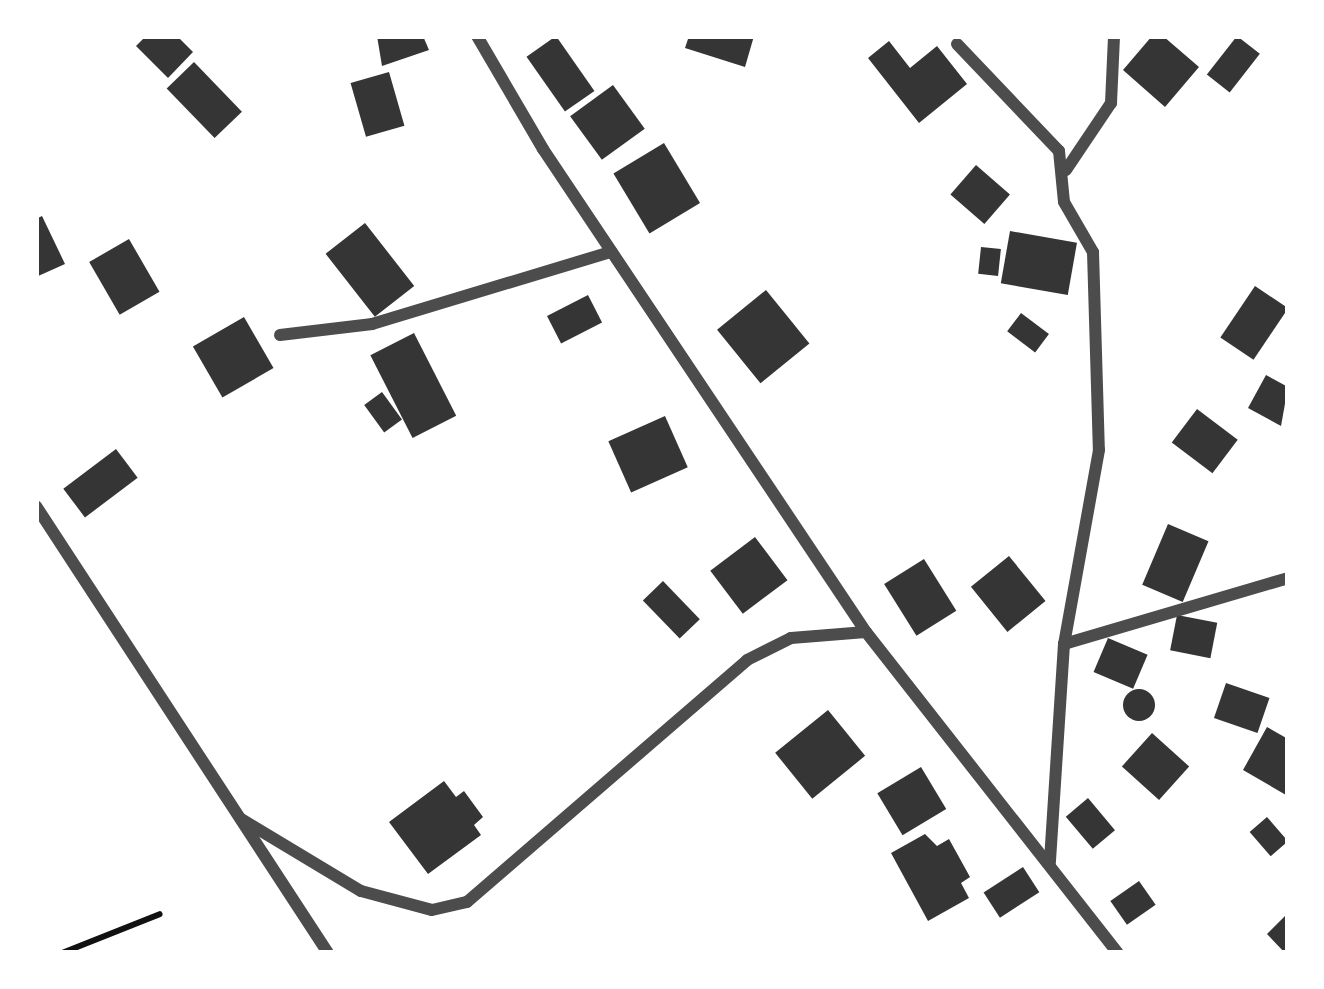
<!DOCTYPE html>
<html>
<head>
<meta charset="utf-8">
<style>
	body { margin:0 }
	#map { position:relative; width:1324px; height:989px; overflow:hidden; background:#fff; font-family:Raleway,sans-serif }
	div>[style] { position:absolute }
	[style*='--x'] { left:calc(var(--x)*1px); top:calc(var(--y)*1px); width:calc(var(--w)*1px); rotate:calc(var(--a)*1deg) }
	.building>* { inset:0; background:#353535; transform-origin:0 0 }
	.round { border-radius:50% }
	.path>* { height:6px; margin:-3px; padding:0 3px; transform-origin:3px; border-radius:3px; background:#111 }
	.minor>* { height:12px; margin:-6px; padding:0 6px; transform-origin:6px; border-radius:6px; background:#4c4c4c }
	span { translate:-50% -50%; white-space:nowrap; text-align:center; line-height:1.15; -webkit-text-stroke:12px #fff; paint-order:stroke }
	.frame { position:absolute; inset:0; border:39px solid #fff; pointer-events:none }
</style>
</head>
<body>
<div id="map">
	<div class="building">
		<i style="clip-path:polygon(146px 36px,177px 36px,193px 52px,168px 78px,136px 46px)"></i>
		<i style="clip-path:polygon(377px 36px,423px 36px,429px 50px,382px 66px)"></i>
		<i style="left:556px;top:36px;width:67px;height:36px;rotate:55deg"></i>
		<i style="clip-path:polygon(689px 36px,754px 36px,745px 67px,685px 48px)"></i>
		<i style="clip-path:polygon(1152px 36px,1163px 36px,1199px 67px,1165px 107px,1123px 70px)"></i>
		<i style="left:1237px;top:36px;width:29px;height:49px;rotate:38deg"></i>
		<i style="clip-path:polygon(889px 41px,910px 68px,937px 46px,967px 84px,919px 123px,868px 58px)"></i>
		<i style="left:194px;top:62px;width:69px;height:38px;rotate:46deg"></i>
		<i style="left:389px;top:72px;width:56px;height:40px;rotate:74deg"></i>
		<i style="left:613px;top:85px;width:54px;height:53px;rotate:54deg"></i>
		<i style="left:664px;top:143px;width:70px;height:59px;rotate:59deg"></i>
		<i style="left:976px;top:165px;width:45px;height:39px;rotate:41deg"></i>
		<i style="clip-path:polygon(42px 216px,65px 264px,36px 277px,36px 219px)"></i>
		<i style="left:365px;top:223px;width:80px;height:50px;rotate:52deg"></i>
		<i style="left:1010px;top:231px;width:68px;height:53px;rotate:10deg"></i>
		<i style="left:129px;top:239px;width:61px;height:46px;rotate:60deg"></i>
		<i style="left:981px;top:247px;width:20px;height:27px;rotate:6deg"></i>
		<i style="left:1255px;top:286px;width:40px;height:62px;rotate:34deg"></i>
		<i style="left:766px;top:290px;width:69px;height:63px;rotate:51deg"></i>
		<i style="left:588px;top:295px;width:31px;height:46px;rotate:63deg"></i>
		<i style="left:1021px;top:313px;width:35px;height:23px;rotate:37deg"></i>
		<i style="left:244px;top:317px;width:59px;height:59px;rotate:60deg"></i>
		<i style="left:414px;top:333px;width:93px;height:49px;rotate:63deg"></i>
		<i style="clip-path:polygon(1266px 375px,1288px 387px,1281px 426px,1248px 408px)"></i>
		<i style="left:382px;top:392px;width:34px;height:22px;rotate:54deg"></i>
		<i style="left:1197px;top:409px;width:51px;height:42px;rotate:37deg"></i>
		<i style="left:665px;top:416px;width:56px;height:62px;rotate:66deg"></i>
		<i style="left:116px;top:449px;width:36px;height:66px;rotate:53deg"></i>
		<i style="left:1168px;top:524px;width:44px;height:66px;rotate:23deg"></i>
		<i style="left:755px;top:537px;width:54px;height:56px;rotate:53deg"></i>
		<i style="left:1009px;top:556px;width:58px;height:49px;rotate:51deg"></i>
		<i style="left:924px;top:559px;width:61px;height:47px;rotate:58deg"></i>
		<i style="left:663px;top:581px;width:53px;height:28px;rotate:46deg"></i>
		<i style="left:1177px;top:615px;width:41px;height:36px;rotate:11deg"></i>
		<i style="left:1108px;top:638px;width:43px;height:37px;rotate:23deg"></i>
		<i style="left:1226px;top:683px;width:46px;height:37px;rotate:19deg"></i>
		<i class="round" style="left:1123px;top:689px;width:32px;height:32px"></i>
		<i style="left:828px;top:710px;width:59px;height:68px;rotate:51deg"></i>
		<i style="clip-path:polygon(1267px 727px,1288px 739px,1286px 795px,1243px 770px)"></i>
		<i style="left:1152px;top:733px;width:50px;height:45px;rotate:42deg"></i>
		<i style="left:921px;top:767px;width:49px;height:51px;rotate:59deg"></i>
		<i style="clip-path:polygon(444px 781px,456px 797px,464px 791px,483px 817px,474px 825px,481px 835px,428px 874px,389px 822px)"></i>
		<i style="left:1088px;top:798px;width:42px;height:29px;rotate:50deg"></i>
		<i style="left:1267px;top:817px;width:32px;height:23px;rotate:49deg"></i>
		<i style="clip-path:polygon(925px 834px,937px 846px,949px 839px,970px 877px,961px 883px,969px 898px,928px 921px,891px 853px)"></i>
		<i style="left:1023px;top:867px;width:30px;height:47px;rotate:57deg"></i>
		<i style="left:1139px;top:881px;width:29px;height:35px;rotate:55deg"></i>
		<i style="clip-path:polygon(1288px 913px,1288px 953px,1285px 953px,1267px 934px)"></i>
	</div>
	<div class="path">
		<i style="--x:62;--y:953;--w:105;--a:-21.7"></i>
	</div>
	<div class="minor">
		<i style="--x:477;--y:36;--w:131;--a:59.7"></i>
		<i style="--x:543;--y:149;--w:581;--a:56.23"></i>
		<i style="--x:866;--y:632;--w:408;--a:51.9"></i>
		<i style="--x:957;--y:44;--w:148;--a:46.4"></i>
		<i style="--x:1059;--y:151;--w:51;--a:84.4"></i>
		<i style="--x:1064;--y:202;--w:58;--a:59.9"></i>
		<i style="--x:1093;--y:252;--w:198;--a:88.3"></i>
		<i style="--x:1099;--y:450;--w:197;--a:100.2"></i>
		<i style="--x:1064;--y:644;--w:219;--a:93.7"></i>
		<i style="--x:1066;--y:170;--w:81;--a:-56.1"></i>
		<i style="--x:1111;--y:103;--w:67;--a:-87.4"></i>
		<i style="--x:280;--y:335;--w:93;--a:-6.8"></i>
		<i style="--x:372;--y:324;--w:250;--a:-16.8"></i>
		<i style="--x:36;--y:506;--w:534;--a:56.85"></i>
		<i style="--x:1064;--y:644;--w:234;--a:-16.4"></i>
		<i style="--x:241;--y:819;--w:140;--a:31"></i>
		<i style="--x:361;--y:891;--w:73;--a:15"></i>
		<i style="--x:432;--y:910;--w:36;--a:-13"></i>
		<i style="--x:467;--y:902;--w:370;--a:-40.8"></i>
		<i style="--x:747;--y:660;--w:49;--a:-26.6"></i>
		<i style="--x:791;--y:638;--w:75;--a:-4.6"></i>
	</div>
	<div class="frame"></div>
</div>
</body>
</html>
